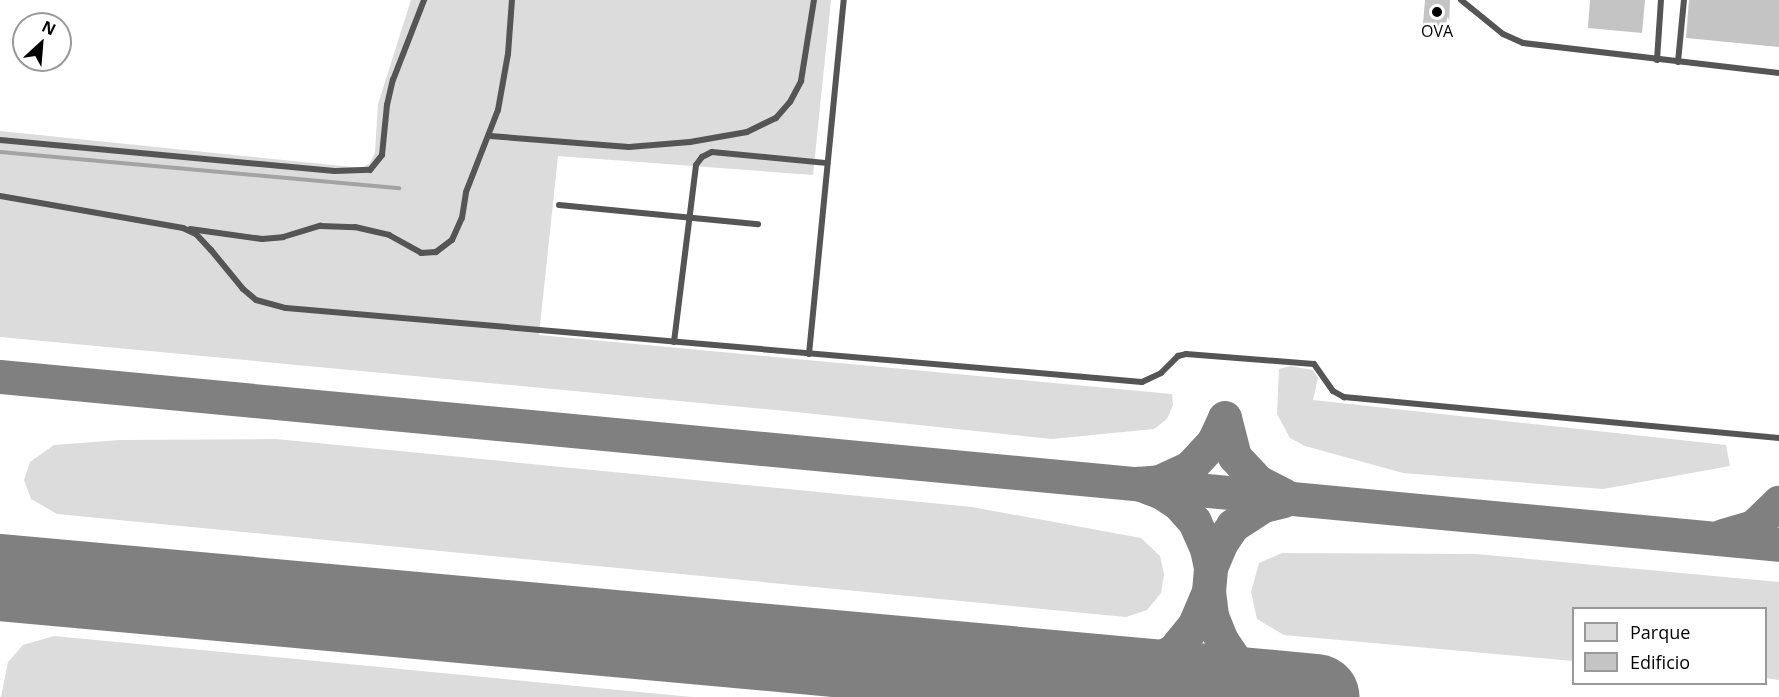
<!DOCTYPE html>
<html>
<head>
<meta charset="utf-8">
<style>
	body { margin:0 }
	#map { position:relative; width:1779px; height:697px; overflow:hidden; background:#fff; font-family:"Open Sans",sans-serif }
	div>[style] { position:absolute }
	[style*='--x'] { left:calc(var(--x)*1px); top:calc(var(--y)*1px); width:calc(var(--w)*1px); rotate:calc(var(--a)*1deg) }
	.green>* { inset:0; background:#dcdcdc }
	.stream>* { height:4px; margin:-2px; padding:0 2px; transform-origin:2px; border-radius:2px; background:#a3a3a3 }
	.taxiway>* { height:34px; margin:-17px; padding:0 17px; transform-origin:17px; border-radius:17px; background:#808080 }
	.runway>* { height:87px; margin:-43.5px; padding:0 43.5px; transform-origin:43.5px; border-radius:43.5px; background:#808080 }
	.building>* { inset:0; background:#c4c4c4 }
	.service>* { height:6px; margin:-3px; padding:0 3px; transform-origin:3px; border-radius:3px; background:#555 }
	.dots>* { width:16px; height:16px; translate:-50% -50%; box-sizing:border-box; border:3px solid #fff; border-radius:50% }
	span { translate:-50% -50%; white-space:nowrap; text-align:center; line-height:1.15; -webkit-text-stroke:5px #fff; paint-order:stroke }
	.poi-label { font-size:16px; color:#000 }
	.legend { position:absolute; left:1572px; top:607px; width:195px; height:78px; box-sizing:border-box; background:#fff; border:2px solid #999; margin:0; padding:8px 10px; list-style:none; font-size:18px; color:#000 }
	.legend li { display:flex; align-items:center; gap:12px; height:30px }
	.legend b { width:30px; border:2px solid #999 }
	.north { position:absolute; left:12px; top:12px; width:60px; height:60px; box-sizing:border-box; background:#fff; border:2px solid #999; border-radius:50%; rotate:26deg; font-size:16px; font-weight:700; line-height:24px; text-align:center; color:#000 }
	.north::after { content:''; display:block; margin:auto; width:21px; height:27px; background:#000; clip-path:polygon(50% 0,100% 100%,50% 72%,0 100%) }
</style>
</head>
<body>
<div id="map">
	<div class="green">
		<i style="clip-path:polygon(411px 0,831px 0,813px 175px,558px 156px,539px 335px,1172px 394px,1173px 405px,1167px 419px,1154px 429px,1052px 439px,796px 412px,0 337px,0 131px,362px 168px,370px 163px,375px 152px,378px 104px)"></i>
		<i style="clip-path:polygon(1290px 366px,1313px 370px,1318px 378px,1313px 400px,1726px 445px,1730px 466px,1603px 489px,1403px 473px,1305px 446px,1290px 438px,1277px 414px,1279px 369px)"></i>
		<i style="clip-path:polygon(276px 439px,972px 507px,1141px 538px,1160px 556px,1164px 574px,1161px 593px,1147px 610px,1126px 617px,57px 514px,31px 499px,24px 480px,30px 462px,54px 445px,120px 440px)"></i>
		<i style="clip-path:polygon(1282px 553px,1476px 554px,1779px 582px,1779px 680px,1766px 678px,1766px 608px,1574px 608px,1573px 661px,1284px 635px,1257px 619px,1251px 592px,1259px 563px)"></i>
		<i style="clip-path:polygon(54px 636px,692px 697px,1px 697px,8px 662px,23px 645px)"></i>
	</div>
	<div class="stream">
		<i style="--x:0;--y:152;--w:401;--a:5.2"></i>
	</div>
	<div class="taxiway">
		<i style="--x:0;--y:377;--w:1787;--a:5.39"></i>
		<i style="--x:1723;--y:536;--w:32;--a:-16"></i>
		<i style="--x:1754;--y:527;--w:35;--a:-44"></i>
		<i style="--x:1211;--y:568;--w:19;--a:-102"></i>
		<i style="--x:1207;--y:549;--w:30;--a:-114"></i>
		<i style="--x:1195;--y:522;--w:24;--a:-132"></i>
		<i style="--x:1179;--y:504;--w:20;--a:-147"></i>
		<i style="--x:1162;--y:493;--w:26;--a:-159"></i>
		<i style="--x:1138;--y:484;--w:22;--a:-5"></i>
		<i style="--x:1160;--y:482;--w:33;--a:-25"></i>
		<i style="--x:1190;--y:468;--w:35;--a:-47"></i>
		<i style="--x:1214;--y:442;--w:26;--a:-65"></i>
		<i style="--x:1225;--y:418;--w:40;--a:75.6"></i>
		<i style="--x:1235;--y:457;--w:34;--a:47"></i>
		<i style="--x:1258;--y:482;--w:29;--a:27"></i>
		<i style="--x:1121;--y:679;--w:60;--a:-27.8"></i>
		<i style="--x:1174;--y:651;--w:33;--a:-51"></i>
		<i style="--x:1195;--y:625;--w:36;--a:-67"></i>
		<i style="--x:1282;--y:694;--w:36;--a:-148"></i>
		<i style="--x:1252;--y:675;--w:23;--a:-139"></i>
		<i style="--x:1235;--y:660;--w:23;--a:-124"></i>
		<i style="--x:1222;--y:641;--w:27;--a:-112"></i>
		<i style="--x:1212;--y:616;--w:24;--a:-97"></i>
		<i style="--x:1209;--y:592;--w:24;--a:-85"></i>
		<i style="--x:1211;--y:568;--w:26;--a:-67"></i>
		<i style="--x:1221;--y:544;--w:22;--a:-56"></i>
		<i style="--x:1233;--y:526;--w:37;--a:-33"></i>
		<i style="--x:1264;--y:506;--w:21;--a:-14"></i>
	</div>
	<div class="runway">
		<i style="--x:0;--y:577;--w:1321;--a:5.21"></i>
	</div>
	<div class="building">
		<i style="clip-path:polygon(1425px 0,1450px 0,1449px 27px,1423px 24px)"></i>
		<i style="clip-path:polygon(1590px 0,1645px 0,1642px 33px,1588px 28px)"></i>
		<i style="clip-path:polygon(1689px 0,1779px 0,1779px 47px,1686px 38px)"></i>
	</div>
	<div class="service">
		<i style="--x:1461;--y:0;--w:54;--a:39"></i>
		<i style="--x:1503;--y:34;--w:22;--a:24"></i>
		<i style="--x:1523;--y:43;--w:258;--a:6.7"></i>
		<i style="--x:1657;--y:60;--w:60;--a:-86.2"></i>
		<i style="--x:1678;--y:62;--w:62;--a:-84.5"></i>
		<i style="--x:490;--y:136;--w:139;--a:4.5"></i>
		<i style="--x:629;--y:147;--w:61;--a:-4.7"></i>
		<i style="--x:690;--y:142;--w:58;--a:-10"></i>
		<i style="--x:747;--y:132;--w:32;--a:-26"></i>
		<i style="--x:776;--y:118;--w:21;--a:-49"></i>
		<i style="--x:790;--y:102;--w:24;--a:-62"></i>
		<i style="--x:801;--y:81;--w:82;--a:-80.9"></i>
		<i style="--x:0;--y:140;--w:336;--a:5.3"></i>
		<i style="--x:335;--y:171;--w:35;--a:-2"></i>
		<i style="--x:370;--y:170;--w:19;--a:-51"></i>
		<i style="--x:382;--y:155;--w:50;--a:-84.3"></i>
		<i style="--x:387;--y:105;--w:26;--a:-77"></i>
		<i style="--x:393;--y:80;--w:86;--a:-68.8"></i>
		<i style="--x:0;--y:196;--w:186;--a:9.9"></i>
		<i style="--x:183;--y:228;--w:14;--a:25"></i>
		<i style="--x:196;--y:234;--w:22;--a:47"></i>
		<i style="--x:211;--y:250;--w:50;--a:50.6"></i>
		<i style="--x:243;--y:289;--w:17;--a:40"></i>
		<i style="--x:256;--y:300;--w:31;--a:15"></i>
		<i style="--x:286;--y:308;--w:859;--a:4.94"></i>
		<i style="--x:1142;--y:382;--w:21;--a:-25"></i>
		<i style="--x:1161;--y:373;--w:24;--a:-45"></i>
		<i style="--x:1178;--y:356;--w:8;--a:-14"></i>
		<i style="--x:1186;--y:354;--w:128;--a:4.5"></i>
		<i style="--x:1314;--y:364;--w:33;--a:55"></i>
		<i style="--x:1333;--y:391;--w:13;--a:29"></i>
		<i style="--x:1344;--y:397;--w:437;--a:5.4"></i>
		<i style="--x:559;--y:205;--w:200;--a:5.5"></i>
		<i style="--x:190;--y:229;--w:73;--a:7.9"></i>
		<i style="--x:262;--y:239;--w:21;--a:-5"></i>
		<i style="--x:283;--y:237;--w:39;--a:-17"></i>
		<i style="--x:320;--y:226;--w:35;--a:2"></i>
		<i style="--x:355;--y:227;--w:35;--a:13"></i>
		<i style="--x:389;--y:235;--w:37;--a:29"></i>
		<i style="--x:421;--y:253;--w:15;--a:-4"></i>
		<i style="--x:436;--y:252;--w:20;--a:-37"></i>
		<i style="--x:452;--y:240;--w:24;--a:-66"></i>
		<i style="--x:462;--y:218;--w:26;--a:-81"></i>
		<i style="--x:466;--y:192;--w:88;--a:-68.7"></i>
		<i style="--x:498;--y:110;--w:57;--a:-79.9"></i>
		<i style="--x:508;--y:54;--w:54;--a:-85.8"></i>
		<i style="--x:674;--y:342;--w:178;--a:-82.9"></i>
		<i style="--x:696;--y:165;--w:10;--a:-53"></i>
		<i style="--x:702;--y:157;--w:11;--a:-27"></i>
		<i style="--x:712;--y:152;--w:116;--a:5.5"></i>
		<i style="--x:809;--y:354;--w:356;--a:-84.4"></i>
	</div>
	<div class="dots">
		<i style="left:1437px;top:12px;background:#000"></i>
	</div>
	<div class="poi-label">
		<span style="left:1437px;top:31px">OVA</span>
	</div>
	<ul class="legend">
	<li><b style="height:16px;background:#dcdcdc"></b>Parque</li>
	<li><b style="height:16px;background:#c4c4c4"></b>Edificio</li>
	</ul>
	<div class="north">N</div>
</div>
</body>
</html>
